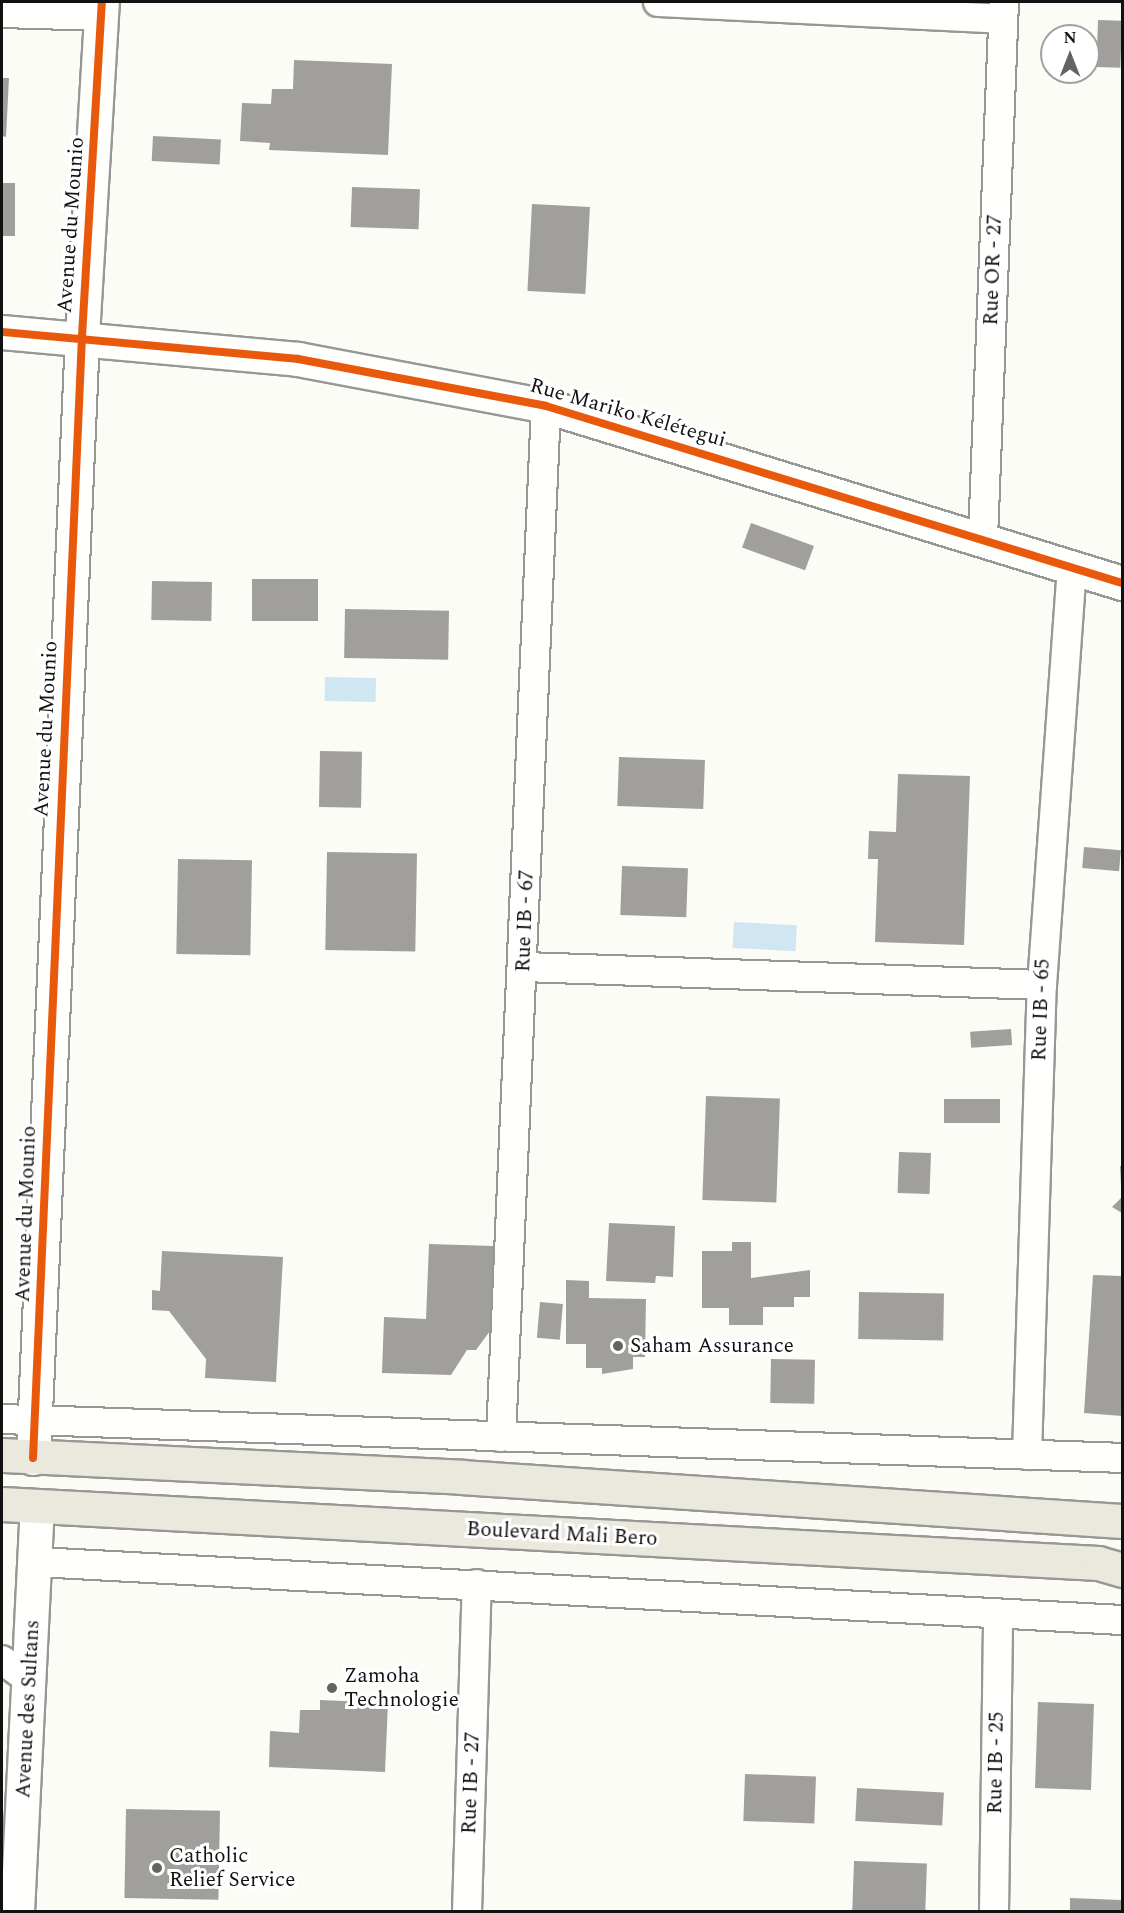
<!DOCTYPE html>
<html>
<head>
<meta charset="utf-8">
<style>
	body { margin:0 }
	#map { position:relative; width:1124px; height:1913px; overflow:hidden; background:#fcfcf7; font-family:Spectral,serif }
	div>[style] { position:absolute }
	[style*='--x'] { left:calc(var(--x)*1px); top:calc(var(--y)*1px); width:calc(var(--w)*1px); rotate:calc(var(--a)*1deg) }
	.water>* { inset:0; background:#d1e6f3; transform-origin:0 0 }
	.building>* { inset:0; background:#a09f9c; transform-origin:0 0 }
	.roads { filter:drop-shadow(2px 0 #979795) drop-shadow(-2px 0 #979795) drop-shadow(0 2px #979795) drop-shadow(0 -2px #979795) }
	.minor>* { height:28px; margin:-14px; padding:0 14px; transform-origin:14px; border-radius:14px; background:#fffffe }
	.tertiary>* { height:33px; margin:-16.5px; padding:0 16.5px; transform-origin:16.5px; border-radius:16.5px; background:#fffffe }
	.primary>* { height:33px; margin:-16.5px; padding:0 16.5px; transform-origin:16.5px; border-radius:16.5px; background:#ebe8dd }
	.cycleway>* { height:8px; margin:-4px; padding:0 4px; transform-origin:4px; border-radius:4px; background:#e8590c }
	.dots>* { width:16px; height:16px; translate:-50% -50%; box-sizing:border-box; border:3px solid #fff; border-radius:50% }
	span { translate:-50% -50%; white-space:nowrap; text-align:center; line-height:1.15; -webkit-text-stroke:6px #fff; paint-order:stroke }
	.street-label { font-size:21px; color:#111 }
	.poi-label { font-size:21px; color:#111 }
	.left { translate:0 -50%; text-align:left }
	.frame { position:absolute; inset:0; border:3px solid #111; pointer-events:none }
	.north { position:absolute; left:1040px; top:24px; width:60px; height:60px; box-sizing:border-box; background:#fff; border:2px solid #a0a0a0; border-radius:50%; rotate:0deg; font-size:16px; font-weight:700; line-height:24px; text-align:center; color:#111 }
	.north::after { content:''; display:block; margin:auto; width:21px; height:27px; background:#636362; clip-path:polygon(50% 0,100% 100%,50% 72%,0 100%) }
</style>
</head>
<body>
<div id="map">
	<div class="water">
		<i style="left:325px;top:677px;width:51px;height:24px;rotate:1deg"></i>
		<i style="left:734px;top:922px;width:63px;height:26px;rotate:3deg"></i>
	</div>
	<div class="building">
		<i style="left:1098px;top:20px;width:24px;height:47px;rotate:2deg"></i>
		<i style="clip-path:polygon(294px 60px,392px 64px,388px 155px,269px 150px,270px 143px,240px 141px,242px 103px,271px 104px,272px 89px,293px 89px)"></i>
		<i style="clip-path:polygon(2px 78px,9px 78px,6px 137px,2px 136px)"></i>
		<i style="left:153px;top:136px;width:68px;height:25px;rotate:3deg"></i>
		<i style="left:2px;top:183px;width:13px;height:53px"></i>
		<i style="left:352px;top:187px;width:68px;height:40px;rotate:2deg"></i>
		<i style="left:532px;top:204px;width:58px;height:87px;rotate:3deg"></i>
		<i style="left:751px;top:523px;width:67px;height:26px;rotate:20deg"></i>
		<i style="left:252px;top:579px;width:66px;height:42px"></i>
		<i style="left:152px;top:581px;width:60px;height:39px;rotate:1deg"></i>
		<i style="left:345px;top:609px;width:104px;height:49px;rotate:1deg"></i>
		<i style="left:320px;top:751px;width:42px;height:56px;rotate:1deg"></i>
		<i style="left:619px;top:757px;width:86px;height:49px;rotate:2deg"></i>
		<i style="clip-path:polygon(898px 774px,970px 776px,964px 945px,875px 942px,878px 859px,868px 859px,869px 831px,896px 832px)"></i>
		<i style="left:1084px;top:847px;width:37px;height:21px;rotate:5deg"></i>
		<i style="left:327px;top:852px;width:90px;height:98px;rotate:1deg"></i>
		<i style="left:178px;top:859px;width:74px;height:95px;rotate:1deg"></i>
		<i style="left:622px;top:866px;width:66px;height:49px;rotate:2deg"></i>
		<i style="left:1011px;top:1029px;width:16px;height:41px;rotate:86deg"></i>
		<i style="left:706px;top:1096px;width:74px;height:104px;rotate:2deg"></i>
		<i style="left:944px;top:1099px;width:56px;height:24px"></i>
		<i style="left:899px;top:1152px;width:32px;height:41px;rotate:2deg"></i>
		<i style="clip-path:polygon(1120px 1166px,1122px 1166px,1122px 1185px,1121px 1185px)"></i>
		<i style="clip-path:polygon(1122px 1197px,1122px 1213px,1112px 1207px)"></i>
		<i style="clip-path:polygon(609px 1223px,675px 1226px,673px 1277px,656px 1276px,655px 1283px,606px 1281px)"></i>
		<i style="clip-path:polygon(732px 1242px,751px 1242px,751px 1278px,810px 1270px,810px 1297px,794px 1297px,794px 1307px,763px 1307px,763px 1325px,729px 1325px,729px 1308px,702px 1308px,702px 1251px,732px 1251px)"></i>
		<i style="clip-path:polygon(429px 1244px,494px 1246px,490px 1331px,476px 1350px,467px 1350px,451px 1375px,382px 1373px,384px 1317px,426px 1319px)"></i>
		<i style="clip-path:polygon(162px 1251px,283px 1257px,276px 1382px,205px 1378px,206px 1359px,169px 1311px,152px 1310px,152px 1290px,160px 1291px)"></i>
		<i style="clip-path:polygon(1093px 1275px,1122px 1276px,1122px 1416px,1084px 1413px)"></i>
		<i style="clip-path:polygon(566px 1280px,589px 1281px,589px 1298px,646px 1299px,645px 1357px,633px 1357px,633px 1369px,602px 1374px,602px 1368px,586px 1368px,586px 1344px,566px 1344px)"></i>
		<i style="left:859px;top:1292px;width:85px;height:47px;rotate:1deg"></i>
		<i style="left:540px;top:1302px;width:23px;height:36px;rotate:5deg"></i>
		<i style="left:771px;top:1359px;width:44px;height:44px;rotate:1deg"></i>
		<i style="clip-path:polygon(320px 1700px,388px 1703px,385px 1772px,269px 1767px,270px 1731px,299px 1733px,300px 1710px,320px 1710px)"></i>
		<i style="left:1038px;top:1702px;width:56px;height:86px;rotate:2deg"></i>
		<i style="left:745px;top:1774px;width:71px;height:47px;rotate:2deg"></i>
		<i style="left:857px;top:1788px;width:87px;height:33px;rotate:3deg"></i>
		<i style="left:126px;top:1809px;width:94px;height:89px;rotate:1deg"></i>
		<i style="left:854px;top:1861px;width:73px;height:51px;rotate:2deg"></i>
		<i style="clip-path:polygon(1070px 1898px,1122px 1900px,1122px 1912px,1070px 1912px)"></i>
	</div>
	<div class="roads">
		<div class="minor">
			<i style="--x:658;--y:2;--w:345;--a:2.8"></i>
			<i style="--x:2;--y:13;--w:100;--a:1.7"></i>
			<i style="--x:983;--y:538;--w:536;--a:-87.76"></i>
			<i style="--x:524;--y:967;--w:518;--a:1.99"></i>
			<i style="--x:2;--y:1419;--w:1121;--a:1.99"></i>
			<i style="--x:501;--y:1437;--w:1032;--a:-87.5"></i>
			<i style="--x:1027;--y:1455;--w:470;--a:-88.2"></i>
			<i style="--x:1042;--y:985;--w:419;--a:-85.9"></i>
			<i style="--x:37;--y:1562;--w:1087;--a:3.06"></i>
			<i style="--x:2;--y:1660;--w:34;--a:36"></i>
			<i style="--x:467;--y:1912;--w:328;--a:-88.3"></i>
			<i style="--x:994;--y:1912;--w:297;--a:-89.2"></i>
		</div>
		<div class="tertiary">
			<i style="--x:2;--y:332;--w:297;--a:5.2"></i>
			<i style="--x:298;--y:359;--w:252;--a:10.7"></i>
			<i style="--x:546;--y:406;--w:603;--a:17.08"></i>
			<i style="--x:33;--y:1458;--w:1123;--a:-87.5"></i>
			<i style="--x:82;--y:336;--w:335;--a:-86.6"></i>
			<i style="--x:17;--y:1912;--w:406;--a:-87.2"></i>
		</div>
		<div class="primary">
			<i style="--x:2;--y:1455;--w:460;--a:2.7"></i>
			<i style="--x:461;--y:1477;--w:662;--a:3.81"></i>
			<i style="--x:2;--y:1504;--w:1098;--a:3.08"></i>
			<i style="--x:1098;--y:1563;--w:25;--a:16"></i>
		</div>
	</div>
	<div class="cycleway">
		<i style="--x:2;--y:332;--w:297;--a:5.2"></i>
		<i style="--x:298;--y:359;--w:252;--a:10.7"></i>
		<i style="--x:546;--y:406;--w:603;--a:17.08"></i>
		<i style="--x:33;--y:1458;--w:1123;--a:-87.5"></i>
		<i style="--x:82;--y:336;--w:335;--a:-86.6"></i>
	</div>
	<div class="dots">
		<i style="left:618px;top:1346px;background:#636362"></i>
		<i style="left:332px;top:1688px;background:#636362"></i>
		<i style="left:157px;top:1868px;background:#636362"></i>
	</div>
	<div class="street-label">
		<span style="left:71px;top:225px;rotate:-86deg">Avenue du Mounio</span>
		<span style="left:993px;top:270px;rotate:-88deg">Rue OR - 27</span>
		<span style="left:628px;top:413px;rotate:16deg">Rue Mariko Kélétegui</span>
		<span style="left:46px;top:729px;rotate:-87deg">Avenue du Mounio</span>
		<span style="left:525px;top:921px;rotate:-88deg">Rue IB - 67</span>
		<span style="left:1041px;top:1010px;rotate:-88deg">Rue IB - 65</span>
		<span style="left:26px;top:1214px;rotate:-88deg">Avenue du Mounio</span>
		<span style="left:562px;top:1534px;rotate:3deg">Boulevard Mali Bero</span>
		<span style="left:28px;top:1709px;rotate:-87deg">Avenue des Sultans</span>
		<span style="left:996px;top:1763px;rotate:-89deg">Rue IB - 25</span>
		<span style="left:471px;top:1783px;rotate:-88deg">Rue IB - 27</span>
	</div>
	<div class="poi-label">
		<span class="left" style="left:630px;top:1346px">Saham Assurance</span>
		<span class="left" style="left:344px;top:1688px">Zamoha<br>Technologie</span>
		<span class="left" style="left:169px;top:1868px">Catholic<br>Relief Service</span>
	</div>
	<div class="frame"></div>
	<div class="north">N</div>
</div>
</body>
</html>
